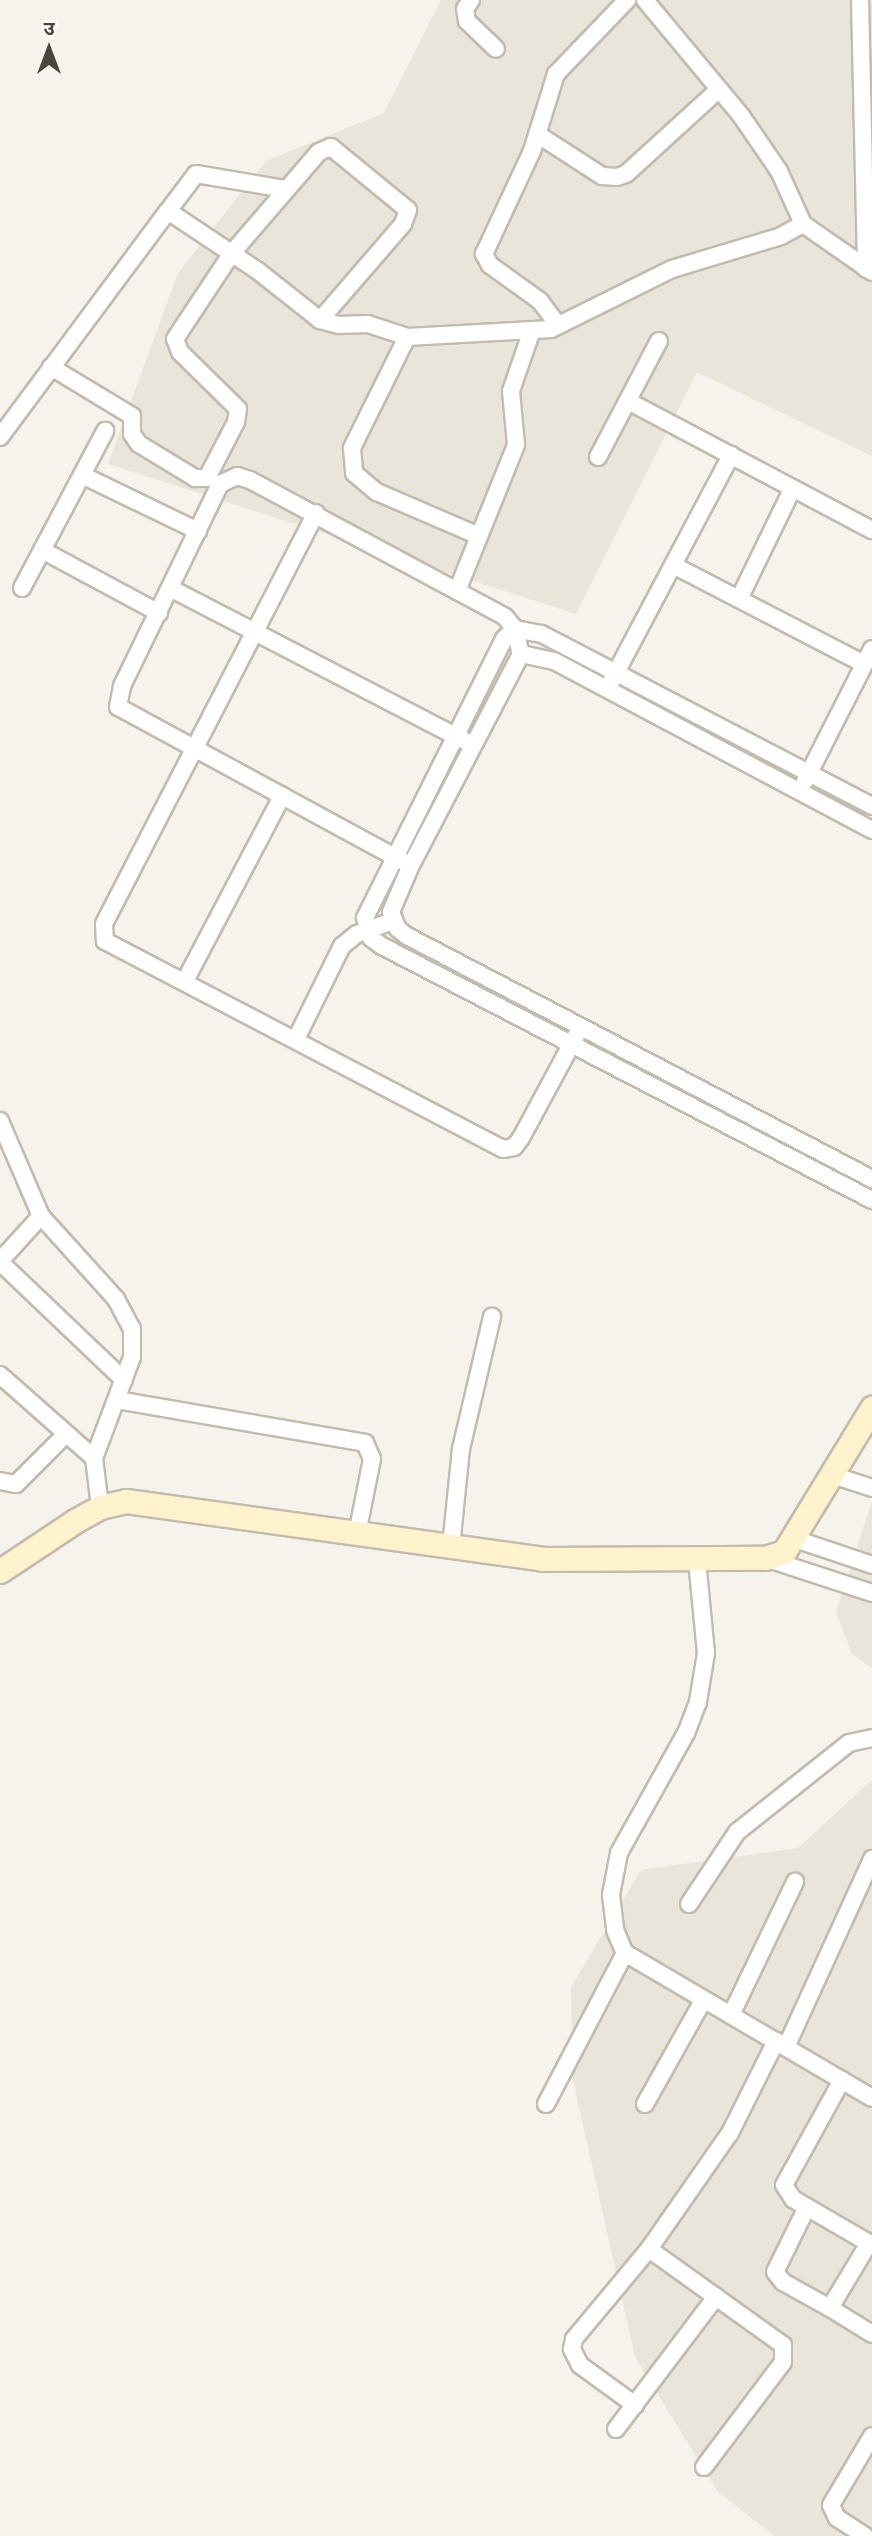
<!DOCTYPE html>
<html>
<head>
<meta charset="utf-8">
<style>
	body { margin:0 }
	#map { position:relative; width:872px; height:2536px; overflow:hidden; background:#f6f3ec; font-family:Ubuntu,"Noto Sans Devanagari",sans-serif }
	div>[style] { position:absolute }
	[style*='--x'] { left:calc(var(--x)*1px); top:calc(var(--y)*1px); width:calc(var(--w)*1px); rotate:calc(var(--a)*1deg) }
	.residential>* { inset:0; background:#eae5da }
	.roads { filter:drop-shadow(2px 0 #c2bbae) drop-shadow(-2px 0 #c2bbae) drop-shadow(0 2px #c2bbae) drop-shadow(0 -2px #c2bbae) }
	.street>* { height:16px; margin:-8px; padding:0 8px; transform-origin:8px; border-radius:8px; background:#fff }
	.secondary>* { height:23px; margin:-11.5px; padding:0 11.5px; transform-origin:11.5px; border-radius:11.5px; background:#fff3cd }
	span { translate:-50% -50%; white-space:nowrap; text-align:center; line-height:1.15; -webkit-text-stroke:7px #fff; paint-order:stroke }
	.north { position:absolute; left:14px; top:14px; width:70px; height:70px; -webkit-text-stroke:5px #fff; paint-order:stroke; rotate:0deg; font-size:19px; font-weight:700; line-height:28px; text-align:center; color:#4b4439 }
	.north::after { content:''; display:block; margin:auto; width:24px; height:32px; background:#4b4439; clip-path:polygon(50% 0,100% 100%,50% 72%,0 100%) }
</style>
</head>
<body>
<div id="map">
	<div class="residential">
		<i style="clip-path:polygon(441px 0,872px 0,872px 456px,697px 372px,576px 614px,108px 464px,178px 273px,266px 161px,384px 113px)"></i>
		<i style="clip-path:polygon(872px 1501px,872px 1668px,852px 1654px,836px 1612px)"></i>
		<i style="clip-path:polygon(872px 1780px,872px 2536px,775px 2536px,718px 2492px,635px 2357px,573px 2080px,571px 1987px,641px 1870px,798px 1848px)"></i>
	</div>
	<div class="roads">
		<div class="street">
			<i style="--x:471;--y:0;--w:11;--a:124"></i>
			<i style="--x:465;--y:9;--w:12;--a:81"></i>
			<i style="--x:467;--y:21;--w:40;--a:44"></i>
			<i style="--x:645;--y:0;--w:152;--a:50.3"></i>
			<i style="--x:742;--y:117;--w:65;--a:55.6"></i>
			<i style="--x:779;--y:171;--w:58;--a:65.6"></i>
			<i style="--x:803;--y:224;--w:84;--a:34.8"></i>
			<i style="--x:860;--y:0;--w:269;--a:88.7"></i>
			<i style="--x:537;--y:134;--w:77;--a:32.9"></i>
			<i style="--x:602;--y:176;--w:15;--a:4"></i>
			<i style="--x:617;--y:177;--w:9;--a:-18"></i>
			<i style="--x:626;--y:174;--w:126;--a:-42.4"></i>
			<i style="--x:168;--y:211;--w:46;--a:-52.9"></i>
			<i style="--x:196;--y:174;--w:91;--a:9.5"></i>
			<i style="--x:558;--y:325;--w:30;--a:-127"></i>
			<i style="--x:540;--y:301;--w:62;--a:-144.2"></i>
			<i style="--x:490;--y:265;--w:13;--a:-119"></i>
			<i style="--x:484;--y:254;--w:114;--a:-65"></i>
			<i style="--x:532;--y:151;--w:81;--a:-72.7"></i>
			<i style="--x:556;--y:74;--w:103;--a:-46.2"></i>
			<i style="--x:407;--y:337;--w:124;--a:116.4"></i>
			<i style="--x:352;--y:448;--w:25;--a:85"></i>
			<i style="--x:354;--y:473;--w:30;--a:40"></i>
			<i style="--x:377;--y:492;--w:111;--a:23.3"></i>
			<i style="--x:51;--y:367;--w:95;--a:31.2"></i>
			<i style="--x:132;--y:416;--w:18;--a:90"></i>
			<i style="--x:132;--y:434;--w:12;--a:55"></i>
			<i style="--x:139;--y:444;--w:66;--a:31.3"></i>
			<i style="--x:195;--y:478;--w:12;--a:0"></i>
			<i style="--x:207;--y:478;--w:63;--a:-62.6"></i>
			<i style="--x:236;--y:422;--w:13;--a:-81"></i>
			<i style="--x:238;--y:409;--w:81;--a:-135.5"></i>
			<i style="--x:180;--y:352;--w:14;--a:-111"></i>
			<i style="--x:175;--y:339;--w:103;--a:-56.5"></i>
			<i style="--x:232;--y:253;--w:133;--a:-49.3"></i>
			<i style="--x:319;--y:152;--w:13;--a:-23"></i>
			<i style="--x:331;--y:147;--w:99;--a:39.3"></i>
			<i style="--x:408;--y:210;--w:15;--a:110"></i>
			<i style="--x:403;--y:224;--w:127;--a:130.8"></i>
			<i style="--x:628;--y:401;--w:276;--a:27.9"></i>
			<i style="--x:0;--y:437;--w:282;--a:-53.4"></i>
			<i style="--x:168;--y:211;--w:108;--a:33.7"></i>
			<i style="--x:258;--y:271;--w:79;--a:38.3"></i>
			<i style="--x:320;--y:320;--w:20;--a:15"></i>
			<i style="--x:339;--y:325;--w:29;--a:-2"></i>
			<i style="--x:368;--y:324;--w:41;--a:18.4"></i>
			<i style="--x:407;--y:337;--w:144;--a:-3.2"></i>
			<i style="--x:551;--y:329;--w:135;--a:-26.4"></i>
			<i style="--x:672;--y:269;--w:114;--a:-16.8"></i>
			<i style="--x:781;--y:236;--w:25;--a:-29"></i>
			<i style="--x:598;--y:457;--w:131;--a:-62.3"></i>
			<i style="--x:82;--y:475;--w:129;--a:25.8"></i>
			<i style="--x:316;--y:513;--w:462;--a:117.3"></i>
			<i style="--x:104;--y:924;--w:17;--a:87"></i>
			<i style="--x:105;--y:941;--w:449;--a:27.6"></i>
			<i style="--x:503;--y:1149;--w:11;--a:-10"></i>
			<i style="--x:514;--y:1147;--w:11;--a:-52"></i>
			<i style="--x:521;--y:1138;--w:116;--a:-61.7"></i>
			<i style="--x:42;--y:550;--w:133;--a:28.3"></i>
			<i style="--x:673;--y:565;--w:215;--a:27.4"></i>
			<i style="--x:22;--y:588;--w:178;--a:-62.1"></i>
			<i style="--x:172;--y:589;--w:330;--a:27.4"></i>
			<i style="--x:457;--y:591;--w:157;--a:-68"></i>
			<i style="--x:516;--y:445;--w:54;--a:-95.3"></i>
			<i style="--x:511;--y:391;--w:61;--a:-71"></i>
			<i style="--x:739;--y:599;--w:123;--a:-64.1"></i>
			<i style="--x:611;--y:682;--w:257;--a:-62.1"></i>
			<i style="--x:805;--y:781;--w:148;--a:-63.1"></i>
			<i style="--x:872;--y:806;--w:373;--a:-152.5"></i>
			<i style="--x:541;--y:634;--w:26;--a:-169"></i>
			<i style="--x:515;--y:629;--w:15;--a:138"></i>
			<i style="--x:504;--y:639;--w:312;--a:116.5"></i>
			<i style="--x:365;--y:918;--w:21;--a:73"></i>
			<i style="--x:371;--y:938;--w:14;--a:36"></i>
			<i style="--x:382;--y:946;--w:552;--a:27.4"></i>
			<i style="--x:872;--y:830;--w:360;--a:-152"></i>
			<i style="--x:554;--y:661;--w:34;--a:-168"></i>
			<i style="--x:521;--y:654;--w:238;--a:117.5"></i>
			<i style="--x:411;--y:865;--w:51;--a:113.1"></i>
			<i style="--x:391;--y:912;--w:18;--a:68"></i>
			<i style="--x:398;--y:929;--w:11;--a:38"></i>
			<i style="--x:407;--y:936;--w:525;--a:27.59"></i>
			<i style="--x:404;--y:862;--w:325;--a:-151.5"></i>
			<i style="--x:118;--y:707;--w:21;--a:-79"></i>
			<i style="--x:122;--y:686;--w:225;--a:-64.1"></i>
			<i style="--x:220;--y:484;--w:19;--a:-25"></i>
			<i style="--x:237;--y:476;--w:14;--a:17"></i>
			<i style="--x:250;--y:480;--w:289;--a:28.2"></i>
			<i style="--x:505;--y:617;--w:16;--a:50"></i>
			<i style="--x:515;--y:629;--w:26;--a:77"></i>
			<i style="--x:185;--y:981;--w:209;--a:-62.3"></i>
			<i style="--x:296;--y:1039;--w:104;--a:-63.7"></i>
			<i style="--x:342;--y:946;--w:19;--a:-39"></i>
			<i style="--x:357;--y:934;--w:38;--a:-20"></i>
			<i style="--x:0;--y:1121;--w:103;--a:66.7"></i>
			<i style="--x:41;--y:1216;--w:112;--a:47.9"></i>
			<i style="--x:116;--y:1299;--w:34;--a:62"></i>
			<i style="--x:132;--y:1329;--w:28;--a:90"></i>
			<i style="--x:132;--y:1357;--w:108;--a:110.6"></i>
			<i style="--x:94;--y:1458;--w:49;--a:83"></i>
			<i style="--x:0;--y:1261;--w:61;--a:-47.7"></i>
			<i style="--x:0;--y:1262;--w:171;--a:43.6"></i>
			<i style="--x:0;--y:1375;--w:125;--a:41.4"></i>
			<i style="--x:117;--y:1400;--w:252;--a:9.8"></i>
			<i style="--x:365;--y:1443;--w:17;--a:66"></i>
			<i style="--x:372;--y:1459;--w:76;--a:101.3"></i>
			<i style="--x:832;--y:1475;--w:42;--a:18"></i>
			<i style="--x:0;--y:1481;--w:16;--a:11"></i>
			<i style="--x:16;--y:1484;--w:71;--a:-45"></i>
			<i style="--x:792;--y:1538;--w:84;--a:18.6"></i>
			<i style="--x:451;--y:1547;--w:99;--a:-84.2"></i>
			<i style="--x:461;--y:1449;--w:136;--a:-76.8"></i>
			<i style="--x:765;--y:1558;--w:113;--a:18.1"></i>
			<i style="--x:697;--y:1560;--w:93;--a:84.5"></i>
			<i style="--x:706;--y:1653;--w:50;--a:99.3"></i>
			<i style="--x:698;--y:1702;--w:33;--a:111"></i>
			<i style="--x:686;--y:1733;--w:137;--a:119.2"></i>
			<i style="--x:619;--y:1853;--w:43;--a:100.8"></i>
			<i style="--x:611;--y:1895;--w:35;--a:83"></i>
			<i style="--x:615;--y:1930;--w:25;--a:67"></i>
			<i style="--x:625;--y:1953;--w:286;--a:30.4"></i>
			<i style="--x:689;--y:1904;--w:87;--a:-56.3"></i>
			<i style="--x:737;--y:1832;--w:143;--a:-38.5"></i>
			<i style="--x:849;--y:1743;--w:24;--a:-12"></i>
			<i style="--x:731;--y:2015;--w:148;--a:-64.3"></i>
			<i style="--x:786;--y:2047;--w:207;--a:-65.4"></i>
			<i style="--x:842;--y:2080;--w:120;--a:118.9"></i>
			<i style="--x:784;--y:2185;--w:17;--a:57"></i>
			<i style="--x:793;--y:2199;--w:91;--a:30.2"></i>
			<i style="--x:546;--y:2104;--w:170;--a:-62.4"></i>
			<i style="--x:645;--y:2104;--w:120;--a:-60.7"></i>
			<i style="--x:807;--y:2207;--w:72;--a:116.2"></i>
			<i style="--x:775;--y:2272;--w:13;--a:51"></i>
			<i style="--x:783;--y:2282;--w:54;--a:29"></i>
			<i style="--x:869;--y:2243;--w:76;--a:121"></i>
			<i style="--x:830;--y:2308;--w:49;--a:31.8"></i>
			<i style="--x:635;--y:2405;--w:68;--a:-144"></i>
			<i style="--x:580;--y:2365;--w:18;--a:-117"></i>
			<i style="--x:572;--y:2349;--w:10;--a:-79"></i>
			<i style="--x:574;--y:2339;--w:117;--a:-50.2"></i>
			<i style="--x:616;--y:2429;--w:166;--a:-52.9"></i>
			<i style="--x:704;--y:2467;--w:131;--a:-53"></i>
			<i style="--x:783;--y:2362;--w:17;--a:-90"></i>
			<i style="--x:783;--y:2345;--w:165;--a:-144.4"></i>
			<i style="--x:649;--y:2249;--w:141;--a:-55.1"></i>
			<i style="--x:730;--y:2133;--w:103;--a:-63.4"></i>
			<i style="--x:865;--y:2536;--w:33;--a:-147"></i>
			<i style="--x:837;--y:2518;--w:14;--a:-115"></i>
			<i style="--x:831;--y:2505;--w:80;--a:-59.3"></i>
		</div>
		<div class="secondary">
			<i style="--x:0;--y:1571;--w:90;--a:-33.7"></i>
			<i style="--x:75;--y:1521;--w:29;--a:-29"></i>
			<i style="--x:100;--y:1507;--w:27;--a:-13"></i>
			<i style="--x:126;--y:1501;--w:420;--a:7.9"></i>
			<i style="--x:542;--y:1559;--w:223;--a:-0.3"></i>
			<i style="--x:765;--y:1558;--w:20;--a:-18"></i>
			<i style="--x:784;--y:1552;--w:169;--a:-58.6"></i>
		</div>
	</div>
	<div class="north">उ</div>
</div>
</body>
</html>
